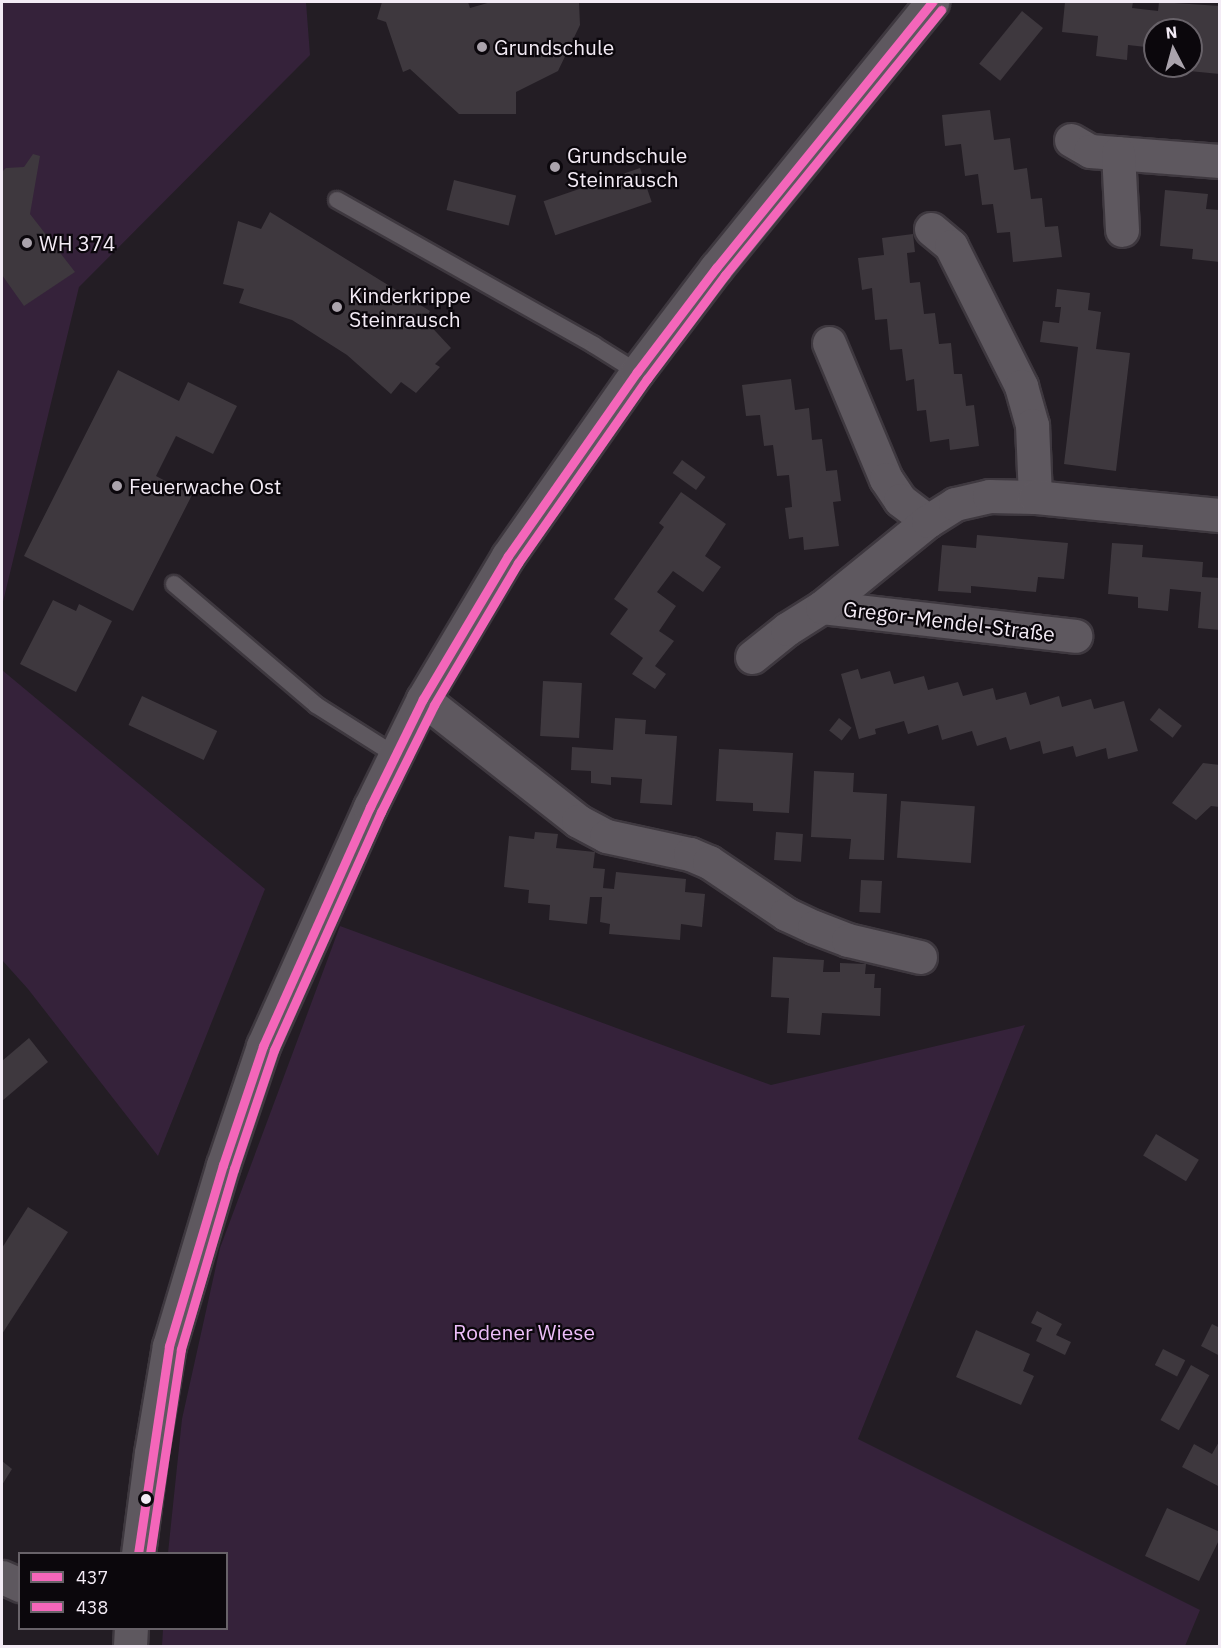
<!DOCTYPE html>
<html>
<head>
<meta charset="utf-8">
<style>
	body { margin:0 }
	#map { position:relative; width:1221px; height:1648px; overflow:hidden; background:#231d24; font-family:"IBM Plex Sans",sans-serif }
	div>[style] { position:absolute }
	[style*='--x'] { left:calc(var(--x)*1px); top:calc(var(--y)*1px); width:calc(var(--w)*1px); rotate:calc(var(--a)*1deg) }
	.green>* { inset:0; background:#35223a }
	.building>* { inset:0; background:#3e383e; transform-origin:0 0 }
	.roads { filter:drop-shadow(2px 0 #3e383f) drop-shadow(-2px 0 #3e383f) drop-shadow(0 2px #3e383f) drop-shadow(0 -2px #3e383f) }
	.lane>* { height:16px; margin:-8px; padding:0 8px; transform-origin:8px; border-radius:8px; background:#5e585f }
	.street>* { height:33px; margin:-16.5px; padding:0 16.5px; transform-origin:16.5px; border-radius:16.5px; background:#5e585f }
	.bus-1>* { height:9px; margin:-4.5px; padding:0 4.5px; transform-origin:4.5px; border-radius:4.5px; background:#f466ba }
	.bus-2>* { height:9px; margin:-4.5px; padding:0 4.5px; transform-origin:4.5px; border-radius:4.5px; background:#f466ba }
	.dots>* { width:16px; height:16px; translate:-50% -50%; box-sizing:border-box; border:3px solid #0b070c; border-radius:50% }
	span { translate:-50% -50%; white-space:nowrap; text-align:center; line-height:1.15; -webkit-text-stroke:4.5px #0b070c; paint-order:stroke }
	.poi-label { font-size:21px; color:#f3ebf5 }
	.left { translate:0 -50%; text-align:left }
	.street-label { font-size:21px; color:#f3ebf5 }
	.park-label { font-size:21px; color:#edbef9 }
	.frame { position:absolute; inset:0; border:3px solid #f3ebf5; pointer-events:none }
	.legend { position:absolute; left:18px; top:1552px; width:210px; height:78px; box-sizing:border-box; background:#0b070c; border:2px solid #686269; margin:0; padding:8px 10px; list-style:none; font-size:18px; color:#f3ebf5 }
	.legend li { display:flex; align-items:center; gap:12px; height:30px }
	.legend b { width:30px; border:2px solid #686269 }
	.north { position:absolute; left:1143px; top:18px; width:60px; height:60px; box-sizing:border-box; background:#0b070c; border:2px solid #686269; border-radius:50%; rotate:354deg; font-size:16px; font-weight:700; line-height:24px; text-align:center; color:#f3ebf5 }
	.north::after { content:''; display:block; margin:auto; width:21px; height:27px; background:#aaa3ac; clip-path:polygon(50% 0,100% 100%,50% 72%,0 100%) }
</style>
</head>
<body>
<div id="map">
	<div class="green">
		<i style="clip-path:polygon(2px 2px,306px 2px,310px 55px,79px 287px,2px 606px)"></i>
		<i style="clip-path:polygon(2px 670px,265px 889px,158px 1156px,28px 989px,2px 960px)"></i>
		<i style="clip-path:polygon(340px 926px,771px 1085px,1025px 1025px,858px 1439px,1200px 1610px,1185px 1646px,162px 1646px,163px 1629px,226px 1628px,226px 1554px,168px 1553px,182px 1419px,220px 1248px)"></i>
	</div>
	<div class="building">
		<i style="clip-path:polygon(382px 2px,468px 2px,470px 8px,491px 2px,579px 2px,580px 25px,558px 71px,516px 92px,516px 114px,459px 114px,410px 69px,403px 72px,386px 22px,377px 19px)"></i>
		<i style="clip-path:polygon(1065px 2px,1133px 2px,1132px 8px,1158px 11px,1159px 2px,1220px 6px,1220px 74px,1158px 68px,1191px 66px,1191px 30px,1155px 30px,1155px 48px,1128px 45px,1127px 60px,1096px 56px,1098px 36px,1062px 32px)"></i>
		<i style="left:1022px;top:11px;width:27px;height:68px;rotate:39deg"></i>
		<i style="clip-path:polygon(990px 110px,994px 140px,1010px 138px,1014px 170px,1027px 168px,1031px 199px,1042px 198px,1045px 227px,1058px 226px,1062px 257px,1013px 262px,1010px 232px,997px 233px,993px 204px,982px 205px,978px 174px,965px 176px,961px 144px,945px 146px,942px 115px)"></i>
		<i style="clip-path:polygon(33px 154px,40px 156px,30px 214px,75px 272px,24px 306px,2px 275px,2px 172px,6px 168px,24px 167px)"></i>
		<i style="left:640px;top:168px;width:36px;height:102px;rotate:71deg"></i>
		<i style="left:454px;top:180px;width:64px;height:31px;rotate:14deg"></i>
		<i style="clip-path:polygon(1165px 190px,1208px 194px,1206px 209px,1220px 210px,1220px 262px,1192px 259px,1193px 249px,1160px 246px)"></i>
		<i style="clip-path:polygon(270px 212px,430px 311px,425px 320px,451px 348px,435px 364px,440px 367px,416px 393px,401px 382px,391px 394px,347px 355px,292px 320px,239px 303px,244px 289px,223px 284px,238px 221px,261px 229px)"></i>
		<i style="clip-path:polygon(913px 234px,915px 252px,907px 253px,910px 283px,920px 282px,924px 314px,935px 313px,939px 344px,951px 343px,954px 374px,962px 374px,966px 406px,974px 405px,979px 446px,950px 450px,949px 439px,930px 442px,926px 410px,917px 411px,914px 379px,906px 381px,902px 349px,890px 350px,887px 319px,875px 320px,872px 288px,862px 290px,858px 258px,884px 255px,882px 238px)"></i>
		<i style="clip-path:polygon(1057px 289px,1090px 293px,1088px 310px,1101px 312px,1096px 349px,1130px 353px,1116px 471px,1064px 464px,1078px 347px,1040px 342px,1043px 321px,1059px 323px,1061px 307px,1055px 307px)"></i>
		<i style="clip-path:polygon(118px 370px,179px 401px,188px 382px,237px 406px,213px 454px,176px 436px,156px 476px,192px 495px,133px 611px,24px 556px)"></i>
		<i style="clip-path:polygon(791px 379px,795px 410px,809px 408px,812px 440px,822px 439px,826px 471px,837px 470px,841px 501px,833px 502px,839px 546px,804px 550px,803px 537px,789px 539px,785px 508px,792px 507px,789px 475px,777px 476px,773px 445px,764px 446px,760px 415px,746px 416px,742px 385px)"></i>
		<i style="left:682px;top:460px;width:29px;height:16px;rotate:36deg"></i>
		<i style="clip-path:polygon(681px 492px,726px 524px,705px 556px,721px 567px,703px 592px,673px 571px,657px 592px,676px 606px,659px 631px,674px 641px,655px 666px,666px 674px,655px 689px,632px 674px,643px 658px,610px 634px,628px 609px,614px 599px,664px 527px,659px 523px)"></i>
		<i style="clip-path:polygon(977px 535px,1068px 543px,1064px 579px,1038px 577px,1036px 592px,971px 586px,971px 593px,938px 591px,942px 545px,976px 548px)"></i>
		<i style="clip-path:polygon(1112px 543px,1143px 545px,1142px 557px,1203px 562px,1202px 577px,1220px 578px,1220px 630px,1198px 628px,1201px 592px,1170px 589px,1168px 611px,1138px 608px,1138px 597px,1108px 594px)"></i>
		<i style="clip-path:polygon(53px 600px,76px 611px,79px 604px,112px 621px,76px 692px,20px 664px)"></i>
		<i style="clip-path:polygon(858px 669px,861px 679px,890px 671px,894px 684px,924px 676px,928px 690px,958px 682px,963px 696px,993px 688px,996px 700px,1026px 692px,1030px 705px,1059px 696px,1062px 707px,1091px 699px,1094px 709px,1124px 701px,1138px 751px,1108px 759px,1106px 748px,1076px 757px,1073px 746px,1043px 754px,1040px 741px,1010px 750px,1006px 737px,977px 746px,972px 731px,942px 740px,938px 725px,908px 734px,904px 721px,875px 729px,876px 734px,859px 739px,841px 674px)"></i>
		<i style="left:543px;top:681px;width:39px;height:55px;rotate:3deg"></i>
		<i style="left:142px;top:696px;width:83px;height:32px;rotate:25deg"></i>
		<i style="left:1159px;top:708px;width:29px;height:15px;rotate:38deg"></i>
		<i style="clip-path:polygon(615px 718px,646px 720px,645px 734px,677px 736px,672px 805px,640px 803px,642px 779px,611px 777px,611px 785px,591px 783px,591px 771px,571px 770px,572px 747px,613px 750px)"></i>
		<i style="left:839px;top:718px;width:16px;height:16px;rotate:38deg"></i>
		<i style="clip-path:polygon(719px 749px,793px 753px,789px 813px,753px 811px,753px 803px,716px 801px)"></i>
		<i style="clip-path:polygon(1203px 763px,1220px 765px,1220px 807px,1211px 806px,1196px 820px,1172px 803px)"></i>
		<i style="clip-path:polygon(814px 771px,854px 773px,853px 792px,887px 794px,884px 860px,849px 859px,851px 839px,811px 837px)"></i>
		<i style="left:901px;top:801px;width:74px;height:57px;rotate:4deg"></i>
		<i style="clip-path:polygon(535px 832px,558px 834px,556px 848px,595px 852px,593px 868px,605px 869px,603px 888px,614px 889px,616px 872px,686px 879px,685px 892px,705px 894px,702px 927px,681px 924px,680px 940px,609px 934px,610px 924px,600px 922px,602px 897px,590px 897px,587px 924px,549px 920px,550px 905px,528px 903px,529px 890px,504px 887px,509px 836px,534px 839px)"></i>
		<i style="left:776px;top:832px;width:27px;height:28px;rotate:4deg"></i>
		<i style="left:861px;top:880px;width:21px;height:32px;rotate:3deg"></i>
		<i style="clip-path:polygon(773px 957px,824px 960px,823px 972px,840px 972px,840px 963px,866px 964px,865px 974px,875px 974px,874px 988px,881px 988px,880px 1016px,822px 1013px,820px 1035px,787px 1033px,789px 998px,771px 997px)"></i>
		<i style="clip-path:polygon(29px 1038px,48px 1062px,2px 1101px,2px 1061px)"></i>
		<i style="left:1156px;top:1134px;width:50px;height:25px;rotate:31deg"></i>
		<i style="clip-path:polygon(28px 1207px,68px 1232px,2px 1334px,2px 1248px)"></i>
		<i style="clip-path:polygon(1037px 1311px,1062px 1324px,1056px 1335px,1071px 1342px,1065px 1355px,1036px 1341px,1042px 1328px,1031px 1323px)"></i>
		<i style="clip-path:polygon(1212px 1324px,1220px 1328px,1220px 1356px,1201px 1346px)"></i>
		<i style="clip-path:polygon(976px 1330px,1030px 1354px,1023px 1371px,1034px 1376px,1021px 1405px,956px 1377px)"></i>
		<i style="left:1163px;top:1349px;width:25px;height:18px;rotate:27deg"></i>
		<i style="left:1191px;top:1365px;width:21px;height:63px;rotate:29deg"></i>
		<i style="clip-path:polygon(1220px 1440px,1220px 1487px,1182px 1467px,1194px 1444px,1212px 1454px)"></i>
		<i style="clip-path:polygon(2px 1461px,12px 1469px,2px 1485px)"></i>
		<i style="clip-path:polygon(1167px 1508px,1220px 1532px,1220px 1538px,1199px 1581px,1145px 1556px)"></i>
	</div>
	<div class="roads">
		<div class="lane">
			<i style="--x:337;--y:200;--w:295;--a:29.4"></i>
			<i style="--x:594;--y:345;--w:51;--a:32.1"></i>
			<i style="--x:174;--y:584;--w:187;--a:40.4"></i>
			<i style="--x:316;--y:705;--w:93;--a:32.3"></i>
		</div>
		<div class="street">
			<i style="--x:1071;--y:140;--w:22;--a:30"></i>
			<i style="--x:1090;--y:151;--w:130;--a:4.4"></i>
			<i style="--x:1118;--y:153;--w:77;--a:87"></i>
			<i style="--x:931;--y:229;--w:26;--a:40"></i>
			<i style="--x:951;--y:246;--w:157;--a:63.4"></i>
			<i style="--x:1021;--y:386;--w:41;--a:74.2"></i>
			<i style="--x:1032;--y:425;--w:72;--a:87.6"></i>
			<i style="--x:829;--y:343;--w:147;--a:67.3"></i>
			<i style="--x:886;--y:479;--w:25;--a:56"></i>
			<i style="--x:900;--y:500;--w:35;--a:37"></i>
			<i style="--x:822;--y:607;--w:255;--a:6.5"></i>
			<i style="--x:752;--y:657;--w:45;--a:-38.7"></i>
			<i style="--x:787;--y:629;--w:41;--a:-32.2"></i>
			<i style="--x:822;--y:607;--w:136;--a:-39.1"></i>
			<i style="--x:928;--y:521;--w:32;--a:-32"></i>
			<i style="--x:955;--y:504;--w:35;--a:-13"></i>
			<i style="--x:989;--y:496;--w:46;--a:1.2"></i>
			<i style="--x:1035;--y:497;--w:186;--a:5.6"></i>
			<i style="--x:423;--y:699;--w:197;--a:38.2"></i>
			<i style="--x:578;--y:821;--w:32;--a:28"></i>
			<i style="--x:606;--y:836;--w:86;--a:12.1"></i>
			<i style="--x:690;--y:854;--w:21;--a:23"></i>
			<i style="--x:709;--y:862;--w:93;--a:34"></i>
			<i style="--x:786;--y:914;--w:31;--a:25"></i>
			<i style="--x:814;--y:927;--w:36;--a:21"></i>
			<i style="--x:848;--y:940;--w:74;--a:13.3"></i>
			<i style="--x:138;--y:1554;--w:102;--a:-82.7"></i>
			<i style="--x:151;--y:1453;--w:109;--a:-80.5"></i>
			<i style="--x:169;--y:1346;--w:189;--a:-73.4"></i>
			<i style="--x:223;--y:1165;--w:126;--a:-71.4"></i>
			<i style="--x:263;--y:1046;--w:262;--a:-65.9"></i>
			<i style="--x:370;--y:807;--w:120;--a:-63.9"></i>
			<i style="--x:423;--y:699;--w:166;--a:-59.3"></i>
			<i style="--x:508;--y:556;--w:225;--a:-55"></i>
			<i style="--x:637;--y:372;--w:131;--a:-52.8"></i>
			<i style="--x:716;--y:268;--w:343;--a:-50.9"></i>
			<i style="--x:2;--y:1577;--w:20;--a:24"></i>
			<i style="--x:130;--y:1646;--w:18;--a:-87"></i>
		</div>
	</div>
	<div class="bus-1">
		<i style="--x:138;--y:1554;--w:210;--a:-81.5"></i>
		<i style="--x:169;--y:1346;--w:189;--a:-73.4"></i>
		<i style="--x:223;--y:1165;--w:126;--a:-71.4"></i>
		<i style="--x:263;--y:1046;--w:262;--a:-65.9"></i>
		<i style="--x:370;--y:807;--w:120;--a:-63.9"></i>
		<i style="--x:423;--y:699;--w:166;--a:-59.3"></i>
		<i style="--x:508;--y:556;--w:225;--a:-55"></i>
		<i style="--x:637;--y:372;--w:131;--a:-52.8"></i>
		<i style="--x:716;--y:268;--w:343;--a:-50.9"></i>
	</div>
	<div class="bus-2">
		<i style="--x:150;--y:1554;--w:207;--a:-81.4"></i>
		<i style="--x:181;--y:1349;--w:188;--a:-73.6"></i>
		<i style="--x:234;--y:1169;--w:126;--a:-71.4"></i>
		<i style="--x:274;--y:1050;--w:261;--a:-65.8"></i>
		<i style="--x:381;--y:812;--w:119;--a:-63.6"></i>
		<i style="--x:434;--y:705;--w:165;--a:-59.4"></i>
		<i style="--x:518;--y:563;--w:225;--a:-55"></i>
		<i style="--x:647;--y:379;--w:130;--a:-53.1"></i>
		<i style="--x:725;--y:275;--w:342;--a:-50.8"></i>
	</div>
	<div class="dots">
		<i style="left:482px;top:47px;background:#aaa3ac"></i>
		<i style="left:555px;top:167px;background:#aaa3ac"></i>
		<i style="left:27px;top:243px;background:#aaa3ac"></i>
		<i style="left:337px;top:307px;background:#aaa3ac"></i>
		<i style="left:117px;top:486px;background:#aaa3ac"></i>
		<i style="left:146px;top:1499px;background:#f3ebf5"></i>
	</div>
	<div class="poi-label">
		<span class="left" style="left:494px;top:47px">Grundschule</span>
		<span class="left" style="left:567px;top:167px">Grundschule<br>Steinrausch</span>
		<span class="left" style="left:39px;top:243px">WH 374</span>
		<span class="left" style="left:349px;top:307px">Kinderkrippe<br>Steinrausch</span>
		<span class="left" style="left:129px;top:486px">Feuerwache Ost</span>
	</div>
	<div class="street-label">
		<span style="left:949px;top:621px;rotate:7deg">Gregor-Mendel-Straße</span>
	</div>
	<div class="park-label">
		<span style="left:524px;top:1332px">Rodener Wiese</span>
	</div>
	<div class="frame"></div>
	<ul class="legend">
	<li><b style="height:8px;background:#f466ba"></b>437</li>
	<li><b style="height:8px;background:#f466ba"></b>438</li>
	</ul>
	<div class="north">N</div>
</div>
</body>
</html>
